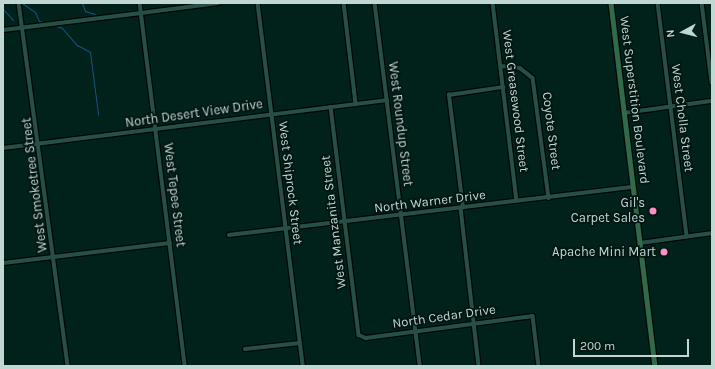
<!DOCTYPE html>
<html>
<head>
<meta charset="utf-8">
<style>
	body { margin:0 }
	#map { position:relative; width:715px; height:369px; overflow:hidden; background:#01211b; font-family:Karla,sans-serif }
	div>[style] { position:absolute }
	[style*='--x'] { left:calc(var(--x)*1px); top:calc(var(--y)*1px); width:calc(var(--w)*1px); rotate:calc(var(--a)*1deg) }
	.stream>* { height:1px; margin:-0.5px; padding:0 0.5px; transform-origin:0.5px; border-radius:0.5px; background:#155487 }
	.roads { filter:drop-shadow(1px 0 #000906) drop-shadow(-1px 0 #000906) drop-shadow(0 1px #000906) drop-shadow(0 -1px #000906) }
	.minor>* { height:3.5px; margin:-1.75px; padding:0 1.75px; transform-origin:1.75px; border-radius:1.75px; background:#265047 }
	.tertiary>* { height:4px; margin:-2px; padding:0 2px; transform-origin:2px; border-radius:2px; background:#265047 }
	.secondary>* { height:4.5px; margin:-2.25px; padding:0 2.25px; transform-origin:2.25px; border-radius:2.25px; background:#306a4a }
	.dots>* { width:11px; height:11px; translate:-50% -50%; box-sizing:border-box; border:2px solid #021612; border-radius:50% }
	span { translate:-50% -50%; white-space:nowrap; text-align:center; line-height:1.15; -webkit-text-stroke:3.5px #021612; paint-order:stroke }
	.street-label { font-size:13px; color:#c1d7d2 }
	.poi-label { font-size:13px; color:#c1d7d2 }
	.right { translate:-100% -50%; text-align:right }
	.frame { position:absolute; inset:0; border:4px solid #c1d7d2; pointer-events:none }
	.north { position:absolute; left:663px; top:12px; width:40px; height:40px; -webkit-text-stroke:3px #021612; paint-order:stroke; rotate:263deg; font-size:11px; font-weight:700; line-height:16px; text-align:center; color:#c1d7d2 }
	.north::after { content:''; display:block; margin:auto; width:14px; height:18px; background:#c1d7d2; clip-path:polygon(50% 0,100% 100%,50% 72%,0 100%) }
	.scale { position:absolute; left:573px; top:339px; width:116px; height:18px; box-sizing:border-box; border:2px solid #c1d7d2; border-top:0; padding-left:5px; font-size:12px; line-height:14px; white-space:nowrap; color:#c1d7d2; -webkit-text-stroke:3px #021612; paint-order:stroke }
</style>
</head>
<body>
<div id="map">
	<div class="stream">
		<i style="--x:22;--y:3;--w:16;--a:35"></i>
		<i style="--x:35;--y:12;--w:10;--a:66"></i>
		<i style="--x:39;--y:21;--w:7;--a:16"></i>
		<i style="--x:82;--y:3;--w:9;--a:69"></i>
		<i style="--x:85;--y:11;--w:10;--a:17"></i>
		<i style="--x:3;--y:9;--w:15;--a:48"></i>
		<i style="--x:53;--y:25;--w:9;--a:18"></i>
		<i style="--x:62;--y:28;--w:23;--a:49"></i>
		<i style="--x:77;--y:45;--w:15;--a:28"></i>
		<i style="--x:90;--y:52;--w:63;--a:82.6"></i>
	</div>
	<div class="roads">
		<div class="minor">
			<i style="--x:19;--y:3;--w:366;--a:82.3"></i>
			<i style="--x:140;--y:3;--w:366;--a:82.9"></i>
			<i style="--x:258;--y:3;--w:366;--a:82.9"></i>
			<i style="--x:344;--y:3;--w:102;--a:83.2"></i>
			<i style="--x:375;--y:3;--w:366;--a:82.9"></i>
			<i style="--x:493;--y:3;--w:199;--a:83.1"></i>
			<i style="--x:658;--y:3;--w:235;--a:82.9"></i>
			<i style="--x:702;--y:3;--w:80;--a:82.8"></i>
			<i style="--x:3;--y:30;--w:139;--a:-7"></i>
			<i style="--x:501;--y:66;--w:19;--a:6"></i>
			<i style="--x:520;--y:68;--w:16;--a:38"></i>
			<i style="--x:533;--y:78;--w:121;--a:82.4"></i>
			<i style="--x:331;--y:107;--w:230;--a:83"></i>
			<i style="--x:359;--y:335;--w:8;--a:23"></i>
			<i style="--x:366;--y:338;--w:168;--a:-7.5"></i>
			<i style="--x:533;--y:316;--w:50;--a:83.2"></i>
			<i style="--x:624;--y:113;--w:89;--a:-7.8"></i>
			<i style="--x:3;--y:148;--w:387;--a:-7.1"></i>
			<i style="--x:461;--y:208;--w:159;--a:83.5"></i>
			<i style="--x:463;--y:208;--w:114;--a:-97.1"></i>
			<i style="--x:449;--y:95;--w:55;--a:-8.4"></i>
			<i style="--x:229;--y:235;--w:407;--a:-6.8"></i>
			<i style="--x:640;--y:243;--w:73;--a:-7.9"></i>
			<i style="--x:3;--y:263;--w:168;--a:-6.8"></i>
			<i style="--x:245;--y:349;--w:55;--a:-6.2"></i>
		</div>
		<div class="tertiary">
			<i style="--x:141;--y:13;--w:78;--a:-7.4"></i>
		</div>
		<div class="secondary">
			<i style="--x:611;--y:3;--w:366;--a:83.1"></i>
		</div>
	</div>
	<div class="dots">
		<i style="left:653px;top:211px;background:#fc8fc3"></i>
		<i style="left:664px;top:252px;background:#fc8fc3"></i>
	</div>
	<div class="street-label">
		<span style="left:634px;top:100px;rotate:83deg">West Superstition Boulevard</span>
		<span style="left:515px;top:101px;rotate:83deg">West Greasewood Street</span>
		<span style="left:194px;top:114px;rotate:-8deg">North Desert View Drive</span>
		<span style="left:682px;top:118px;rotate:83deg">West Cholla Street</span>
		<span style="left:400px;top:124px;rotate:83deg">West Roundup Street</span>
		<span style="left:551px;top:131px;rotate:83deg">Coyote Street</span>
		<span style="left:290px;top:183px;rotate:83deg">West Shiprock Street</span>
		<span style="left:35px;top:185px;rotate:-97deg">West Smoketree Street</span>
		<span style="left:174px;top:195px;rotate:83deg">West Tepee Street</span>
		<span style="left:430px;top:202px;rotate:-7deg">North Warner Drive</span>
		<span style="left:334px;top:222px;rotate:-97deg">West Manzanita Street</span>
		<span style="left:444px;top:317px;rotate:-8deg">North Cedar Drive</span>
	</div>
	<div class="poi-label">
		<span class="right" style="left:645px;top:211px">Gil's<br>Carpet Sales</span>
		<span class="right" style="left:656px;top:252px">Apache Mini Mart</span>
	</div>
	<div class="frame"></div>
	<div class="north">N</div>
	<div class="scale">200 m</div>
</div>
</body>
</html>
